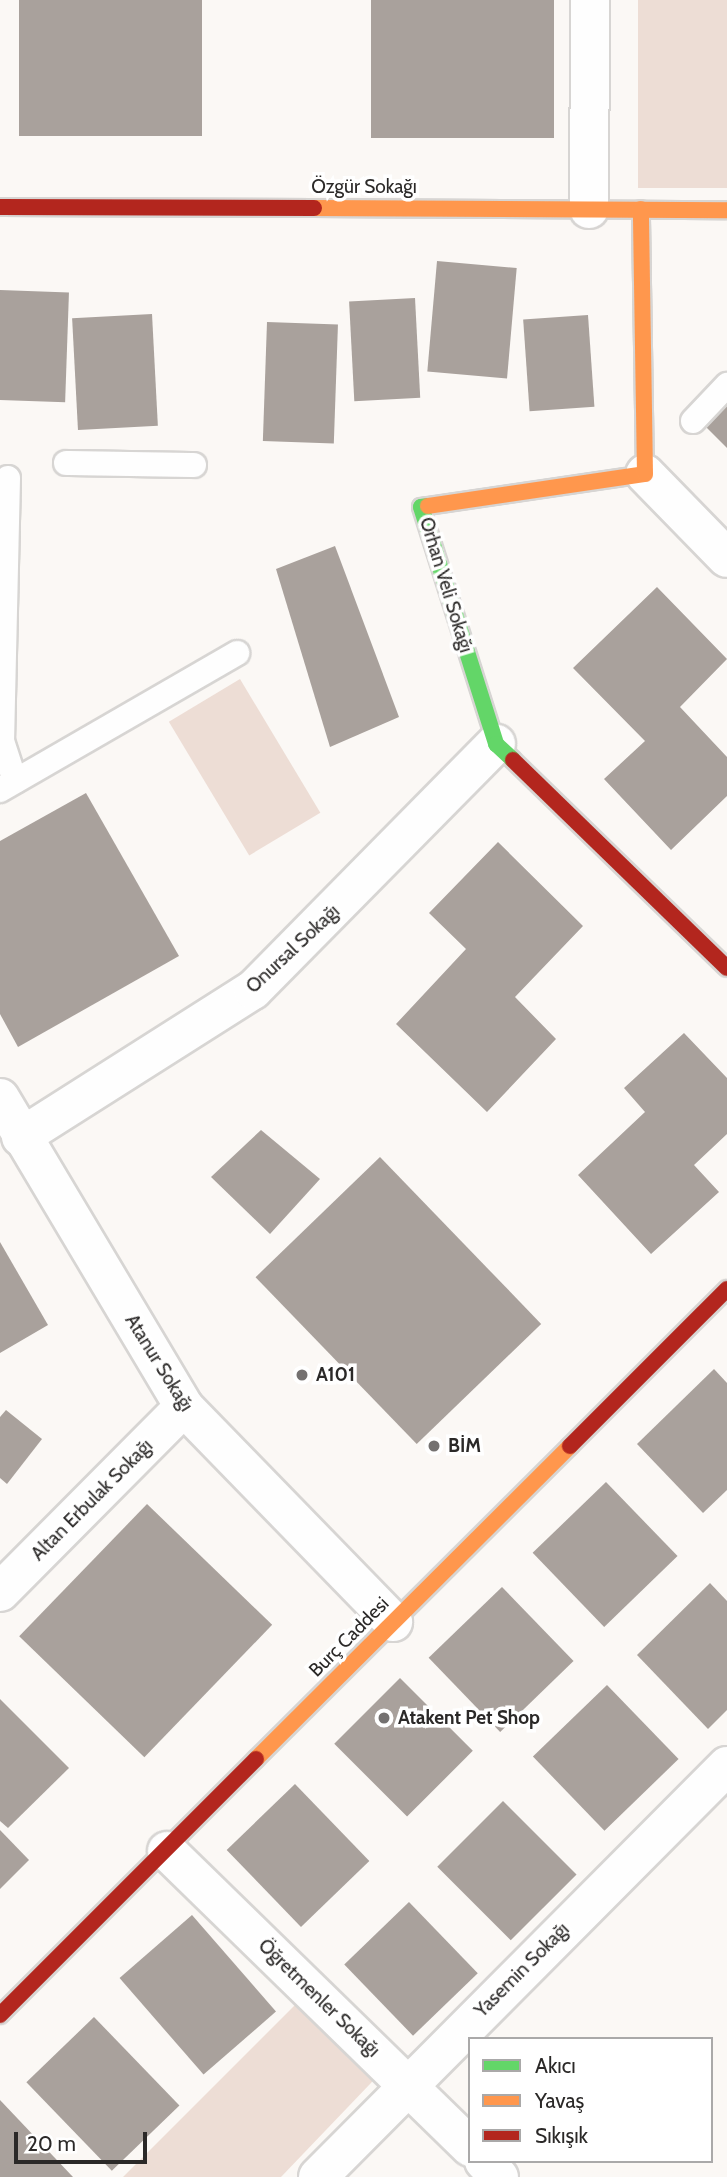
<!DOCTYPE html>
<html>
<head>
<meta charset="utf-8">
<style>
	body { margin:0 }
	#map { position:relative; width:727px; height:2177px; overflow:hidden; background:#fbf8f5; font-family:Cabin,sans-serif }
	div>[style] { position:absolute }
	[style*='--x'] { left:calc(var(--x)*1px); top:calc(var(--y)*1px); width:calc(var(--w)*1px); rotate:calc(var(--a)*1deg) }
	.green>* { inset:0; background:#edddd5; transform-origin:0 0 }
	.building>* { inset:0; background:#a9a19c; transform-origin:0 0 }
	.roads { filter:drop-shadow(2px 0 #d7d5d3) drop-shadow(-2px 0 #d7d5d3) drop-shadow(0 2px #d7d5d3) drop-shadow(0 -2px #d7d5d3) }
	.lane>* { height:24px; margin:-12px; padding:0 12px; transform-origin:12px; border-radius:12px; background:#fefefe }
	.street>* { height:38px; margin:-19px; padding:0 19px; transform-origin:19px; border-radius:19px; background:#fefefe }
	.fast>* { height:16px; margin:-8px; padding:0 8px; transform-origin:8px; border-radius:8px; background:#63d668 }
	.slow>* { height:16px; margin:-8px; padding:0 8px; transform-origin:8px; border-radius:8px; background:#ff974d }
	.jam>* { height:16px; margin:-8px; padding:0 8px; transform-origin:8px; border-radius:8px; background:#b3261e }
	.dots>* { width:19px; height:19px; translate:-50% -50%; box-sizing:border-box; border:4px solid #fff; border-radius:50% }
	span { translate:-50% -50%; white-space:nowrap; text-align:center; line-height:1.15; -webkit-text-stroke:7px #fff; paint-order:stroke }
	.street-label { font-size:19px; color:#2b2928 }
	.poi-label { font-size:19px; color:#2b2928; font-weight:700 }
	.left { translate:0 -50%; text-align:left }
	.legend { position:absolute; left:468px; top:2037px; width:245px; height:126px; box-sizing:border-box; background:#fff; border:2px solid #aaa9a9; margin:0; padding:9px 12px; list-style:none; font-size:21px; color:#2b2928 }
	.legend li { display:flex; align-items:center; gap:14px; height:35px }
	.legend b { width:35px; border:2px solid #aaa9a9 }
	.scale { position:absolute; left:14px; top:2132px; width:133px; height:32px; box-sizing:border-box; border:4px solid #2b2928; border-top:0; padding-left:9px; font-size:21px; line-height:24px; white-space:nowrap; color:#2b2928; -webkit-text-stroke:5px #fff; paint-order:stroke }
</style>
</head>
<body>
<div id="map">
	<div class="green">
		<i style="left:638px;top:0;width:89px;height:188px"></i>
		<i style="left:240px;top:679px;width:156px;height:83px;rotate:59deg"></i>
		<i style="clip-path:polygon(320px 1980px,392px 2061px,281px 2177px,123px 2177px)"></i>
	</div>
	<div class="building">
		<i style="left:19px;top:0;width:183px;height:136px"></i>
		<i style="left:371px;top:0;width:183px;height:138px"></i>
		<i style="left:437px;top:261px;width:80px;height:111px;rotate:5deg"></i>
		<i style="left:0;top:290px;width:69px;height:110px;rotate:2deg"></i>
		<i style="left:415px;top:298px;width:100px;height:66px;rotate:87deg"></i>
		<i style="left:152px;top:314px;width:112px;height:80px;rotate:87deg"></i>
		<i style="left:588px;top:315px;width:92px;height:65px;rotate:86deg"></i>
		<i style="left:267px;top:322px;width:71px;height:119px;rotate:2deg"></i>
		<i style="clip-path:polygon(727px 405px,727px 448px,706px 427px)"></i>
		<i style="clip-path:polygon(335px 546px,399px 717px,330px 747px,276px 569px)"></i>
		<i style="clip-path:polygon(657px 587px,727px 659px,680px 707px,727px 757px,727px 796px,671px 850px,604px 779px,645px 741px,573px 668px)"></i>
		<i style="clip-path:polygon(86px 793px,179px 956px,18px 1047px,0 1014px,0 841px)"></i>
		<i style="clip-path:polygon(498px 842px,583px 926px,515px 997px,556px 1039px,487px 1112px,396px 1024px,466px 949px,429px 913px)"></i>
		<i style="clip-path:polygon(684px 1033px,727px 1078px,727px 1134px,694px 1165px,719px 1192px,651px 1254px,578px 1175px,645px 1112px,624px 1088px)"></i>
		<i style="clip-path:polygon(261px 1130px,320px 1179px,270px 1234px,211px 1177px)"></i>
		<i style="left:380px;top:1157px;width:232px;height:173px;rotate:46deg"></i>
		<i style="clip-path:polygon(0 1242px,48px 1325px,0 1353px)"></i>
		<i style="clip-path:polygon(714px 1369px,727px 1383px,727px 1490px,703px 1513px,637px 1444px)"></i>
		<i style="clip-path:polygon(6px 1410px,42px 1439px,7px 1484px,0 1478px,0 1417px)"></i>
		<i style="left:606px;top:1482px;width:103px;height:102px;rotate:46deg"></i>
		<i style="left:147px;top:1504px;width:174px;height:184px;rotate:44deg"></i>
		<i style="clip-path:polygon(710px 1583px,727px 1601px,727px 1710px,708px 1729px,637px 1655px)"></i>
		<i style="left:502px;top:1587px;width:103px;height:102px;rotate:46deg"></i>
		<i style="left:400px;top:1678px;width:103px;height:93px;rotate:45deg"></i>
		<i style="left:607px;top:1685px;width:103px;height:103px;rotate:46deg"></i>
		<i style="clip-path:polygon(0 1699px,69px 1768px,8px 1828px,0 1821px)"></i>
		<i style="left:295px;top:1784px;width:107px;height:95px;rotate:46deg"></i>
		<i style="left:503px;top:1801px;width:104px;height:93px;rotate:45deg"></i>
		<i style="clip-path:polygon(0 1830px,29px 1860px,0 1889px)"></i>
		<i style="left:409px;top:1902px;width:99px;height:90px;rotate:46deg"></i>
		<i style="left:192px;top:1915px;width:128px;height:96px;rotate:49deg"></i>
		<i style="left:94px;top:2017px;width:123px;height:94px;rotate:46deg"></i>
		<i style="clip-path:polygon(0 2100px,73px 2177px,0 2177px)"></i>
	</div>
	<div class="roads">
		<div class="lane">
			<i style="--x:693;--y:421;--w:50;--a:-46.6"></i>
			<i style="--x:66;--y:463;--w:128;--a:0.9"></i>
			<i style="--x:8;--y:478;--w:263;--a:91.3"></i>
			<i style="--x:2;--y:741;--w:42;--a:72"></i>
			<i style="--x:0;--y:790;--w:274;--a:-30"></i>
		</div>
		<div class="street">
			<i style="--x:589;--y:209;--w:209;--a:-89.7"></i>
			<i style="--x:645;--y:474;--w:117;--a:45.7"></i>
			<i style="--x:0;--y:1098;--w:360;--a:59.2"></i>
			<i style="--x:184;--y:1407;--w:300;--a:45.8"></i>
			<i style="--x:21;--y:1137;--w:275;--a:-32.4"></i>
			<i style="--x:253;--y:990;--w:346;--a:-45.4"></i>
			<i style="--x:0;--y:1592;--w:261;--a:-45.2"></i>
			<i style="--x:167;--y:1851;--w:424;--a:44.3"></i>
			<i style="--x:484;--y:2161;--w:22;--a:47"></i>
			<i style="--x:318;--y:2177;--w:580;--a:-45.14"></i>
		</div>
		<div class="fast">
			<i style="--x:428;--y:506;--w:7;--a:172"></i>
			<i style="--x:421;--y:507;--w:249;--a:72.4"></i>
			<i style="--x:496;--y:744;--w:23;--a:43"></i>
		</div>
		<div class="slow">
			<i style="--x:314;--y:208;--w:413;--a:0.3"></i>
			<i style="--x:428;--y:506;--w:219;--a:-8.4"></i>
			<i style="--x:645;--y:474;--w:265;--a:-90.9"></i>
			<i style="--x:256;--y:1759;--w:443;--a:-44.9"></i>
		</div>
		<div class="jam">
			<i style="--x:0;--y:207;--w:314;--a:0.2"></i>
			<i style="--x:513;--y:760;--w:298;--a:44.2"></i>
			<i style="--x:570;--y:1446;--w:222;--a:-45"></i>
			<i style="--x:0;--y:2015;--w:362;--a:-45"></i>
		</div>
	</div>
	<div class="dots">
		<i style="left:302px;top:1375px;background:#747170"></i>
		<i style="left:434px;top:1446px;background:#747170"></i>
		<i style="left:384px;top:1718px;background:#747170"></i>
	</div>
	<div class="street-label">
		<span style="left:364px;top:187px">Özgür Sokağı</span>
		<span style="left:446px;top:585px;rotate:73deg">Orhan Veli Sokağı</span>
		<span style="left:293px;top:949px;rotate:-43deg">Onursal Sokağı</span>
		<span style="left:159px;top:1363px;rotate:58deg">Atanur Sokağı</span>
		<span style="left:92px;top:1500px;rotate:-45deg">Altan Erbulak Sokağı</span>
		<span style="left:349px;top:1637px;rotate:-45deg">Burç Caddesi</span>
		<span style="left:522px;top:1970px;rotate:-45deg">Yasemin Sokağı</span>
		<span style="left:319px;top:1998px;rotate:44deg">Öğretmenler Sokağı</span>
	</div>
	<div class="poi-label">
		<span class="left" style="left:316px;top:1375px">A101</span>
		<span class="left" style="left:448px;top:1446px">BİM</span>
		<span class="left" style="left:398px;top:1718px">Atakent Pet Shop</span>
	</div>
	<ul class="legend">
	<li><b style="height:9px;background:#63d668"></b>Akıcı</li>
	<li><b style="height:9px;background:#ff974d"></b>Yavaş</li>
	<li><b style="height:9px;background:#b3261e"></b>Sıkışık</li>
	</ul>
	<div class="scale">20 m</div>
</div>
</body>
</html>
